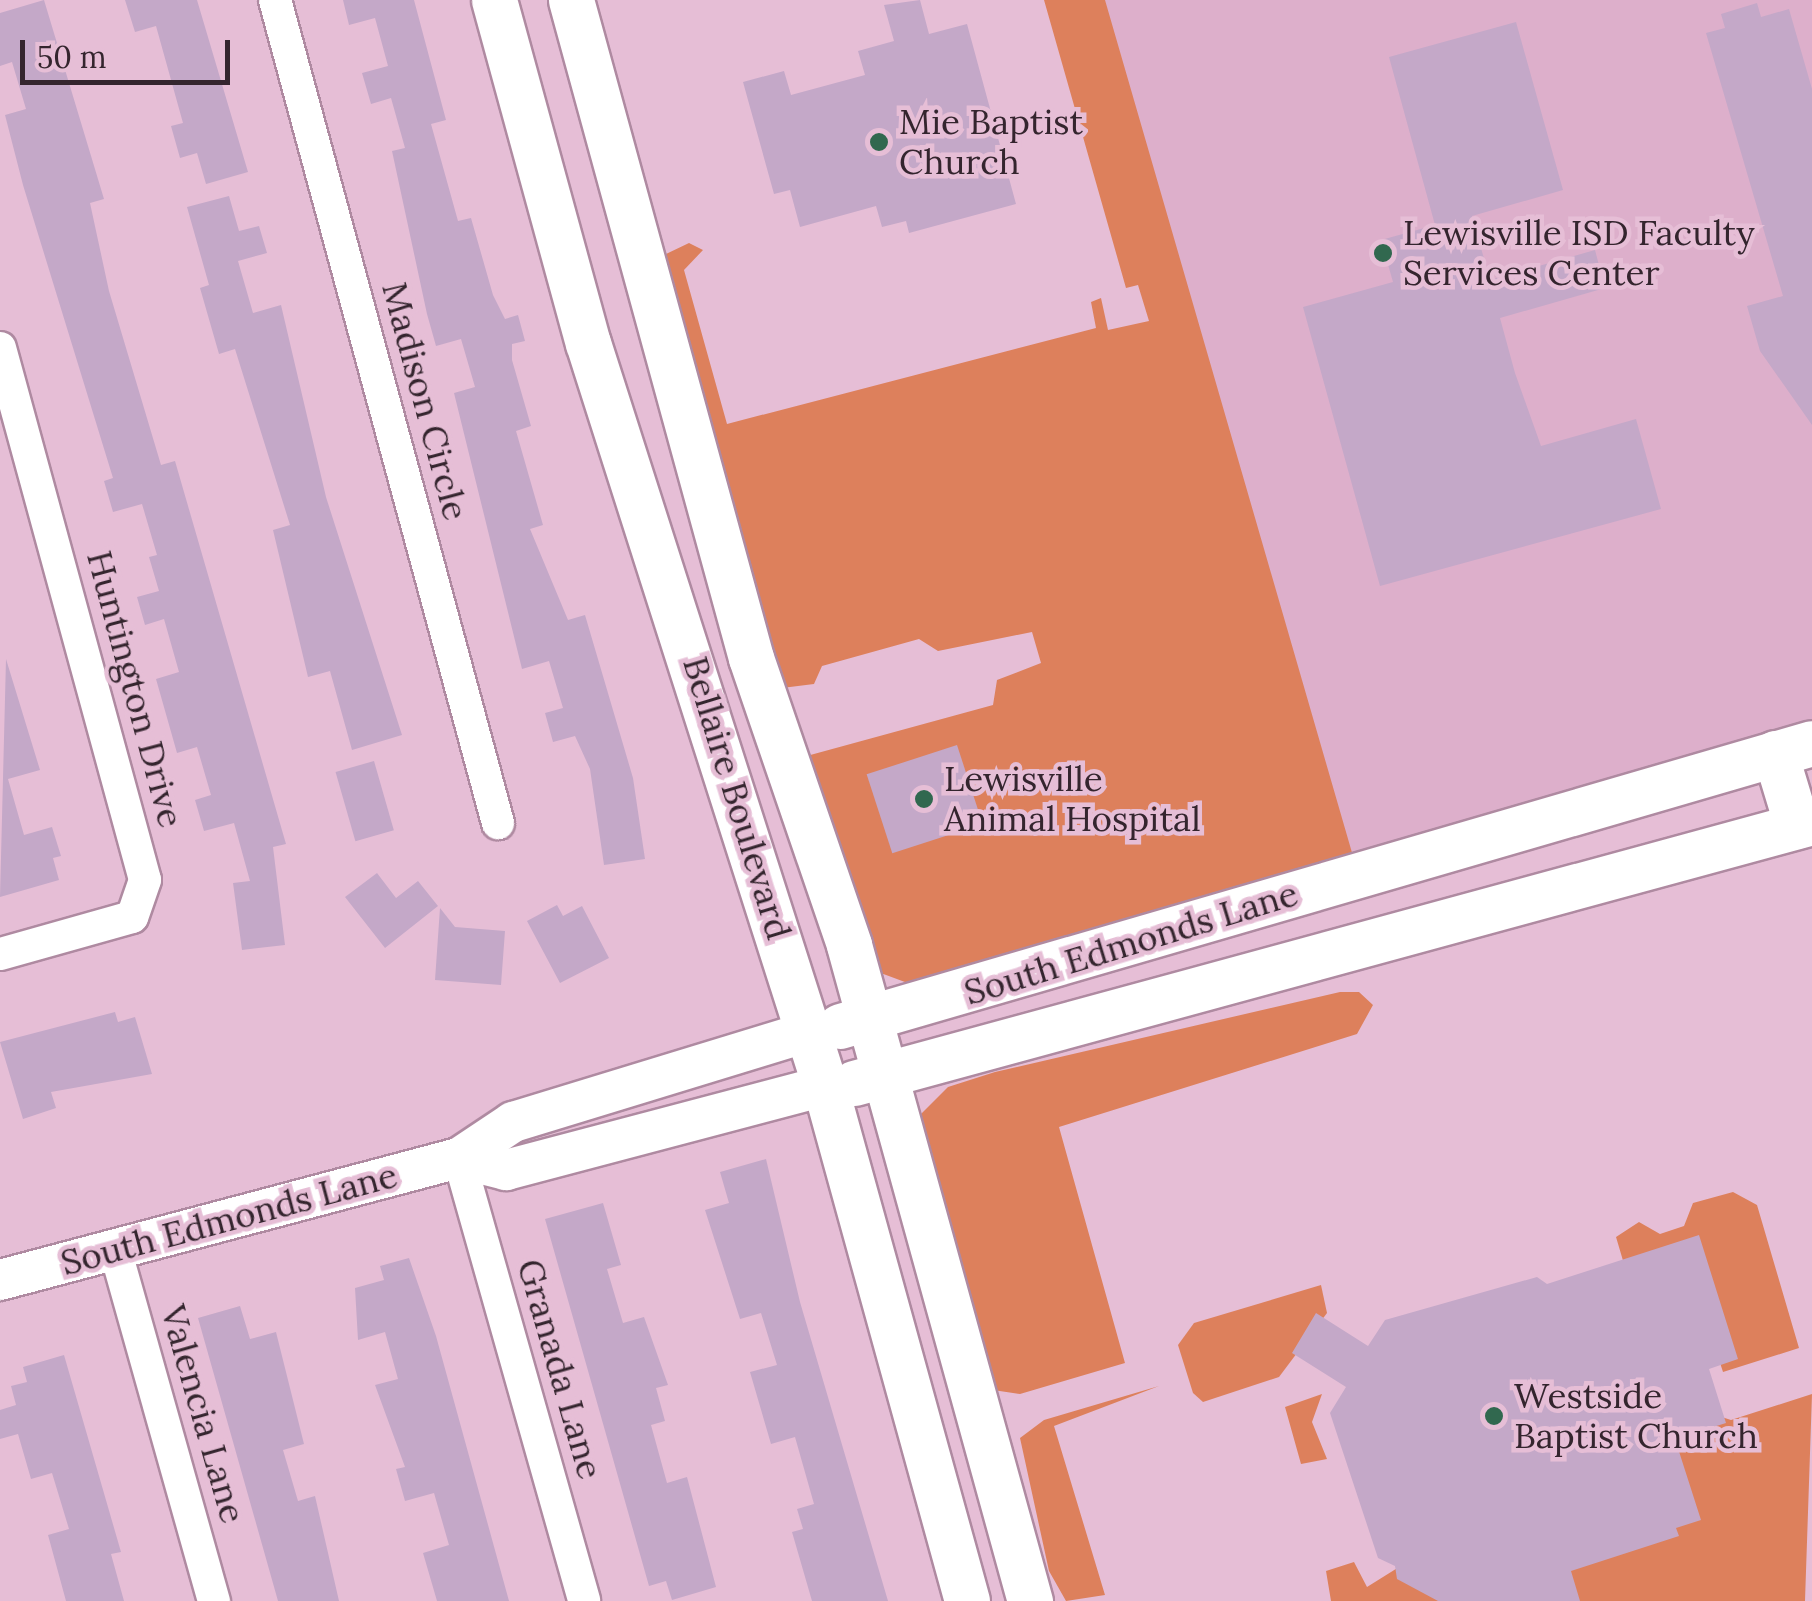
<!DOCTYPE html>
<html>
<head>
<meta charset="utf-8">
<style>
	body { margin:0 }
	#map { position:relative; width:1812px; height:1601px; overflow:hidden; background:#e6bed6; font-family:Lora,serif }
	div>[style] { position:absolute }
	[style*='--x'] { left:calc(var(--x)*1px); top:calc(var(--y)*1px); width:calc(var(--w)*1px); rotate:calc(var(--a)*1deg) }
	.built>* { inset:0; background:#ddafcb }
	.green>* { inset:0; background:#dd805c }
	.building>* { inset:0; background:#c4a8c8; transform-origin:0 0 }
	.roads { filter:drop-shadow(2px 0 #af8aa1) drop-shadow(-2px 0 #af8aa1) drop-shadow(0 2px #af8aa1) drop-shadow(0 -2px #af8aa1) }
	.minor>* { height:32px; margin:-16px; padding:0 16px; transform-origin:16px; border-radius:16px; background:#fff }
	.tertiary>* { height:40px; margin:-20px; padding:0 20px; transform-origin:20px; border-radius:20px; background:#fff }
	.secondary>* { height:45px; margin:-22.5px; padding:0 22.5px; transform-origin:22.5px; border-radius:22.5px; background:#fff }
	.dots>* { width:28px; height:28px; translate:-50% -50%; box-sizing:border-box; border:5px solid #e6bed6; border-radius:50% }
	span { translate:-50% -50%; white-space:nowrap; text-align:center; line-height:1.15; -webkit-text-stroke:9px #e6bed6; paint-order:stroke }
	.poi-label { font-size:35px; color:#34252e }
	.left { translate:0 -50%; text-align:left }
	.street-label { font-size:35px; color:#34252e }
	.scale { position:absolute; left:20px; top:40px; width:210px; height:45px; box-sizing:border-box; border:5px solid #34252e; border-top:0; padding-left:12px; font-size:30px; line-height:35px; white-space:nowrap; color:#34252e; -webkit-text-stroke:8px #e6bed6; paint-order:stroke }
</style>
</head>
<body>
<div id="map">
	<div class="built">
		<i style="clip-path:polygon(1099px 0,1812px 0,1812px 727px,1337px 856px)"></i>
	</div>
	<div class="green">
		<i style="clip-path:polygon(1044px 0,1105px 0,1355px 863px,913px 985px,878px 972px,803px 757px,993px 705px,997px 680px,1041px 663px,1032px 632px,938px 651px,919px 639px,822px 666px,814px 684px,782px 688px,666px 254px,689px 243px,703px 250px,684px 270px,727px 424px,1096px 328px,1091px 302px,1101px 298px,1108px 330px,1149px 321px,1138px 285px,1126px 288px)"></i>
		<i style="clip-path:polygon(1340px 992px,1359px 992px,1373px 1005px,1357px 1034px,1059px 1127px,1125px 1363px,1020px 1394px,993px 1390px,921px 1114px,948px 1087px,995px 1072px)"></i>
		<i style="clip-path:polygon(1733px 1192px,1757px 1205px,1799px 1348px,1723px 1372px,1683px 1249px,1624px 1264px,1616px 1237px,1639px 1222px,1660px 1234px,1684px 1226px,1693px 1203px)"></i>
		<i style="clip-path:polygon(1321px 1285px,1327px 1313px,1279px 1377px,1203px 1402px,1193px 1393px,1178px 1345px,1194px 1323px)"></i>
		<i style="clip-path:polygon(1159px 1386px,1054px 1426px,1105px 1595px,1066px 1601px,1049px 1571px,1020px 1438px,1044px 1420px)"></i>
		<i style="clip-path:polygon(1322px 1394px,1312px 1422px,1327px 1459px,1301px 1464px,1285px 1407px)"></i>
		<i style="clip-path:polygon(1812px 1394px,1805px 1601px,1563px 1601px,1558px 1561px,1672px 1401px,1731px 1420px)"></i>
		<i style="clip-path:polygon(1354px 1562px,1367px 1587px,1407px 1562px,1509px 1601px,1331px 1601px,1326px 1571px)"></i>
	</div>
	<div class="building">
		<i style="clip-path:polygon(44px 0,104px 199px,90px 203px,109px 291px,161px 465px,175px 461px,286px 844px,273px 847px,285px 945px,242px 950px,233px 883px,250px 881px,234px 823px,204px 831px,195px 800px,211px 795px,197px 747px,177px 753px,156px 679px,179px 672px,164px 619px,145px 625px,137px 597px,159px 591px,149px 557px,157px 555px,142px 504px,113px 512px,104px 481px,113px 478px,23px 185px,5px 115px,26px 109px,12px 62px,0 66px,0 13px)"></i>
		<i style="clip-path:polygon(125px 0,197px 0,248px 172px,206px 184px,197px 153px,180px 158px,171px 126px,183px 123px,156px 26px,135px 32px)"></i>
		<i style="clip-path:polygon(343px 0,414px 0,446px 120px,431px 124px,458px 221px,471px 218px,493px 295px,505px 319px,518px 315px,525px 341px,512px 344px,512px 360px,531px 426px,516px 431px,543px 525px,530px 529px,568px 620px,585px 615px,633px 778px,645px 859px,604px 865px,590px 769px,575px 736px,553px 742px,545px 713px,563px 708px,549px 661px,522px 669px,454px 393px,475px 387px,461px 339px,436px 346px,427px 314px,392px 151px,405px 148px,391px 98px,371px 104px,362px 73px,388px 66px,375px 18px,349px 25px)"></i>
		<i style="clip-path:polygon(920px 0,929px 34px,967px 24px,1016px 204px,909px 233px,906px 221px,882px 227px,876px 206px,800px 227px,790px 190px,774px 194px,743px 82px,784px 71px,791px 95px,865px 75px,858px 51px,894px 41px,884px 5px)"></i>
		<i style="clip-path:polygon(1757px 3px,1761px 17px,1789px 9px,1812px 89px,1812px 425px,1760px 351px,1747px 306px,1783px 296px,1706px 33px,1725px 28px,1721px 14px)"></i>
		<i style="clip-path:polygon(1516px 22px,1563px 190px,1472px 216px,1490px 280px,1595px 250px,1605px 288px,1500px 318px,1515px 373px,1541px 446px,1636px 419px,1661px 509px,1380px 586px,1303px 307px,1393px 282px,1381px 240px,1435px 225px,1389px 57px)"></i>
		<i style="clip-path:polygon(229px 196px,239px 231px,259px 226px,267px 253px,238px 261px,253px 313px,281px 305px,326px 497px,402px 735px,352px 750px,330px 671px,308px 677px,273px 530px,290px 525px,235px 349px,219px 354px,200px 288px,209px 285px,187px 207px)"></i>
		<i style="clip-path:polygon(6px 659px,40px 770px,8px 779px,24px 835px,52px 827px,61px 856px,53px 858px,59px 880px,0 897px)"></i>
		<i style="left:957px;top:745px;width:83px;height:95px;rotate:72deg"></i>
		<i style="left:374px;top:761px;width:72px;height:40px;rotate:74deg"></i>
		<i style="clip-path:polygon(377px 873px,396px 898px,418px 881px,438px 906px,385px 948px,345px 897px)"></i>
		<i style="clip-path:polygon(557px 905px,563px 916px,582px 906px,609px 958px,560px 983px,527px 921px)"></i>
		<i style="clip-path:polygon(440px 908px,455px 927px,505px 931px,501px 985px,435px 980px)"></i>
		<i style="clip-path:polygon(115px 1012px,118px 1022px,135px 1017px,152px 1074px,51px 1092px,56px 1108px,23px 1119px,0 1042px)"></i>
		<i style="clip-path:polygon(766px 1159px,800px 1302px,888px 1601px,812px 1601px,792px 1532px,803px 1529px,797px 1509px,814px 1504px,795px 1437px,771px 1444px,750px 1372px,777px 1365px,761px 1313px,740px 1319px,705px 1210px,729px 1203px,720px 1172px)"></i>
		<i style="clip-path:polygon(603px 1203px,621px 1265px,607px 1269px,623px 1323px,644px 1317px,668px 1385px,656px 1388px,665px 1421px,651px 1425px,667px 1483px,687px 1477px,716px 1587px,672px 1600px,666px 1581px,649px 1586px,545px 1219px)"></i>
		<i style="clip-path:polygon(1699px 1235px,1738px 1359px,1709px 1369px,1726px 1423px,1675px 1439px,1701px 1520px,1676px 1528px,1679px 1536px,1571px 1571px,1580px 1601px,1438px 1601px,1397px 1579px,1395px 1566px,1378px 1558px,1330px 1413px,1346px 1387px,1292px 1353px,1316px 1313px,1368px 1346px,1385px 1320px,1537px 1277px,1547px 1284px)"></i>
		<i style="clip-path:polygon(409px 1258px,436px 1336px,509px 1601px,437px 1601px,423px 1553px,449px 1545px,434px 1493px,405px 1501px,396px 1469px,405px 1467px,375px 1385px,398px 1379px,385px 1332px,358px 1340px,355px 1288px,384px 1280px,380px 1266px)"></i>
		<i style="clip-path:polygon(240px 1306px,250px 1339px,276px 1332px,304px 1444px,283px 1450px,298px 1501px,315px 1496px,339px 1601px,278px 1601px,198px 1318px)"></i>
		<i style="clip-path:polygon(64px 1355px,121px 1552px,111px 1554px,124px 1601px,66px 1601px,48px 1535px,69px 1529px,52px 1473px,31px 1479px,18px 1434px,0 1439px,0 1410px,16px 1405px,11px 1386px,27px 1382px,23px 1367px)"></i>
	</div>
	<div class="roads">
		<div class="minor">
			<i style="--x:275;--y:0;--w:853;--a:74.84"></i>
			<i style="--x:0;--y:348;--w:551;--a:74.75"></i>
			<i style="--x:145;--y:880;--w:39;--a:109"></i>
			<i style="--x:132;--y:917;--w:137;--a:164.3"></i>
			<i style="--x:459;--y:1158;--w:460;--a:74.2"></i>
			<i style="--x:115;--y:1249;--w:366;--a:74.3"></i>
		</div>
		<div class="tertiary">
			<i style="--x:459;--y:1158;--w:49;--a:14.3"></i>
			<i style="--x:506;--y:1170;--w:330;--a:-14.8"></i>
			<i style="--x:0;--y:1280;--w:475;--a:-14.9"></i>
			<i style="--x:459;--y:1158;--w:65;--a:-33.7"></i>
			<i style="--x:513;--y:1122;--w:308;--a:-17"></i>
		</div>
		<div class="secondary">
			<i style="--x:494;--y:0;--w:356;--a:74.7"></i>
			<i style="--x:588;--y:343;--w:780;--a:72.31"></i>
			<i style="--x:825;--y:1086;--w:534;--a:74.58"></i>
			<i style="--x:571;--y:0;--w:682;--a:74.7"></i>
			<i style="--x:751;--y:658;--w:303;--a:71.1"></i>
			<i style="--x:849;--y:945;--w:681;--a:74.58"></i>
			<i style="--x:1775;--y:753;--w:76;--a:73.2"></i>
			<i style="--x:840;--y:1026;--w:1012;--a:-16.23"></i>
			<i style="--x:854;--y:1083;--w:993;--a:-15.24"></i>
		</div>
	</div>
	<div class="dots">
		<i style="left:879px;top:142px;background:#31684f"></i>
		<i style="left:1383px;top:253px;background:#31684f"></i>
		<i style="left:924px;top:799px;background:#31684f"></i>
		<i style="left:1494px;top:1416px;background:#31684f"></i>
	</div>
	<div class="poi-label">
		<span class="left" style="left:899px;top:142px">Mie Baptist<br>Church</span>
		<span class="left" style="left:1403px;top:253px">Lewisville ISD Faculty<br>Services Center</span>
		<span class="left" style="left:944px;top:799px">Lewisville<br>Animal Hospital</span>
		<span class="left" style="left:1514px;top:1416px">Westside<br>Baptist Church</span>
	</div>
	<div class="street-label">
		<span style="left:425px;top:401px;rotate:75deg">Madison Circle</span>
		<span style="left:135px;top:689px;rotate:75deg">Huntington Drive</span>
		<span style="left:737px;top:798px;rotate:73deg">Bellaire Boulevard</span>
		<span style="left:1131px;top:943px;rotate:-17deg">South Edmonds Lane</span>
		<span style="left:229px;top:1219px;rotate:-15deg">South Edmonds Lane</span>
		<span style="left:560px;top:1369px;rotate:74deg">Granada Lane</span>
		<span style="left:203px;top:1414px;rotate:74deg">Valencia Lane</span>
	</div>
	<div class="scale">50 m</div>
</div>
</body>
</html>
